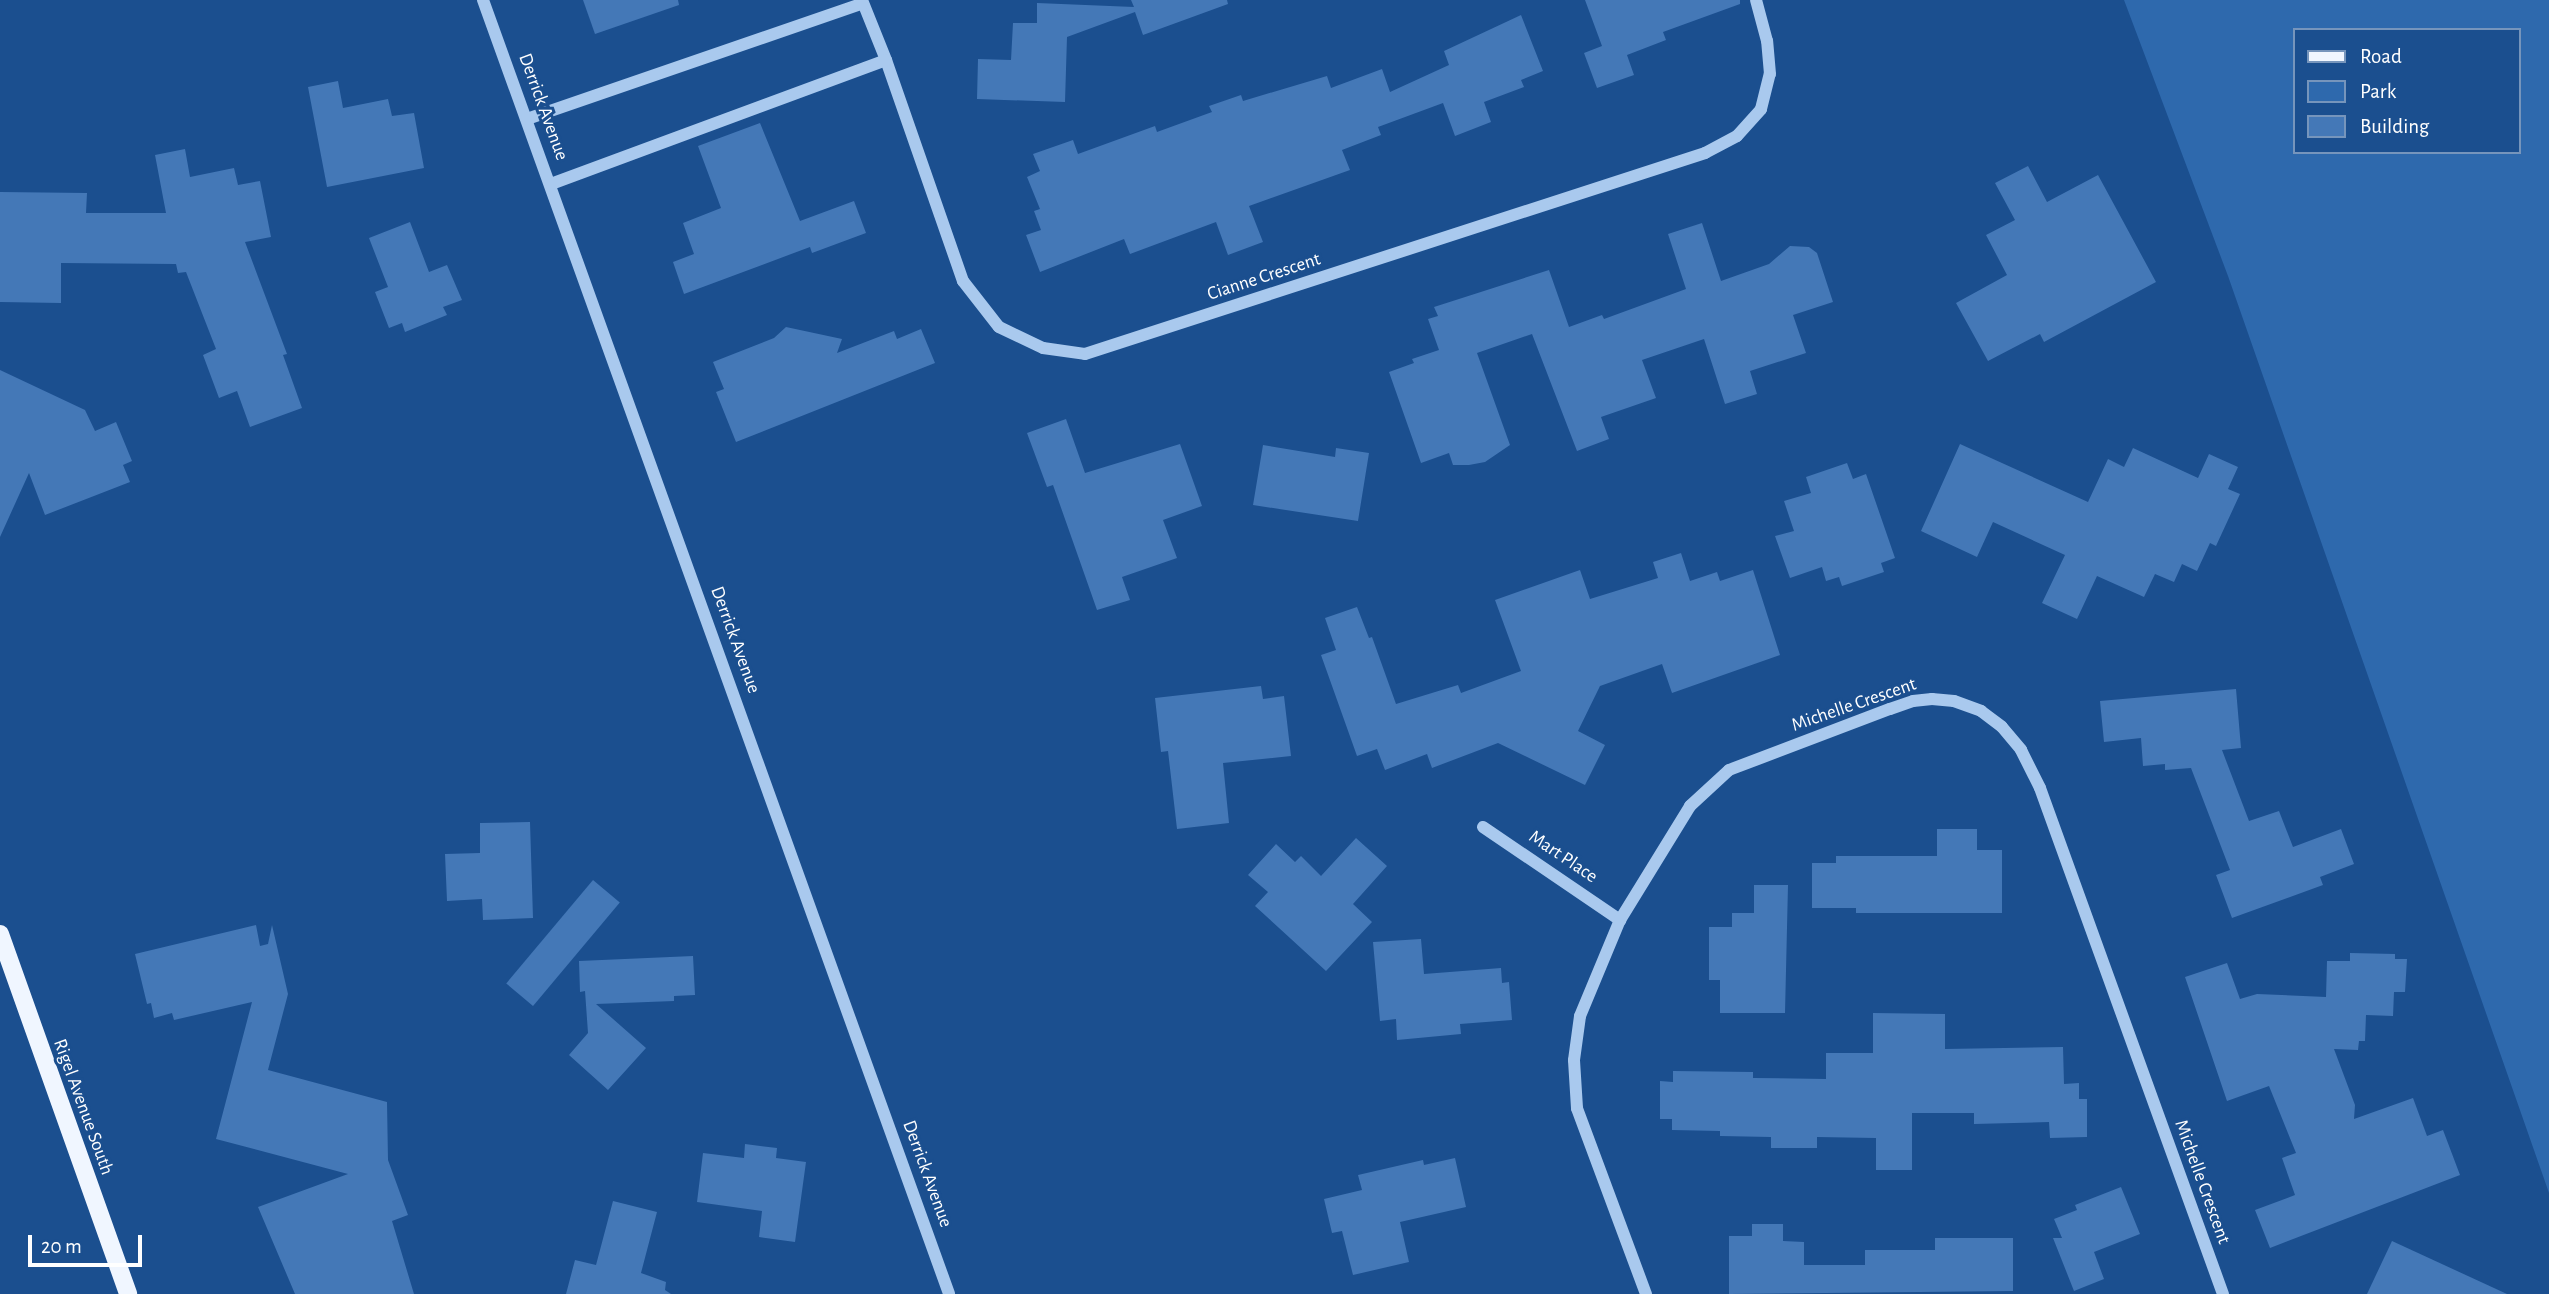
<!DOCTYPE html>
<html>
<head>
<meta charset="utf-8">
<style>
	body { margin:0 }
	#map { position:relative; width:2549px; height:1294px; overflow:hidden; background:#1b4f8f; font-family:"Alegreya Sans",sans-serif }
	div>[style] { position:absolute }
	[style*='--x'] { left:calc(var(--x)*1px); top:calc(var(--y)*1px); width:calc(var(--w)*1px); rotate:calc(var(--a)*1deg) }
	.green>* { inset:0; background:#2e69ad }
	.building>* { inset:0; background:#4478b7; transform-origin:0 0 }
	.minor>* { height:12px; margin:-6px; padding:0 6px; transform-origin:6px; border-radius:6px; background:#a9c9ee }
	.major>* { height:18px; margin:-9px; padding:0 9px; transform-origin:9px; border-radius:9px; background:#f0f6ff }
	span { translate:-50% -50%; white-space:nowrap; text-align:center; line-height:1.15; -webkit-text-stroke:6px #1b4f8f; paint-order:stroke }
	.street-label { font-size:19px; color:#fff }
	.legend { position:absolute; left:2293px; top:28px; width:228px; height:126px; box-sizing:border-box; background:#1b4f8f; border:2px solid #7695bc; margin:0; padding:9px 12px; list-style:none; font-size:21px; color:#fff }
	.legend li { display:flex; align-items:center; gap:14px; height:35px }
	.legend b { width:35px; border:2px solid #7695bc }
	.scale { position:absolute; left:28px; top:1235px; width:114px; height:32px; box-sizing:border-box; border:4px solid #fff; border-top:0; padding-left:9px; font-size:21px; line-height:24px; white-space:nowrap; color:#fff; -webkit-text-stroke:5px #1b4f8f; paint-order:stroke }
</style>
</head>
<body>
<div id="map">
	<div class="green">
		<i style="clip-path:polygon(evenodd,2124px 0,2549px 0,2549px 1193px,2228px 276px,2124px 0,2295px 30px,2519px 30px,2519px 152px,2295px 152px,2295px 30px)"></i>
	</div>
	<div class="building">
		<i style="clip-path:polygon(583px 0,678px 0,679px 5px,595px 34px)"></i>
		<i style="clip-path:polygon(1131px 0,1227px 0,1228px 4px,1143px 35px,1135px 12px,1067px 37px,1065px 102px,977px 99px,978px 59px,1011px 60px,1013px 23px,1037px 23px,1037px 3px,1134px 7px)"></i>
		<i style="clip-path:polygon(1585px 0,1740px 0,1740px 4px,1663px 32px,1666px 40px,1627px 55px,1634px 75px,1597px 88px,1584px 53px,1602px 46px)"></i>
		<i style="clip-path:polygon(1521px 15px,1543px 71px,1521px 80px,1524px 87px,1484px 102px,1491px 122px,1455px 136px,1443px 103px,1378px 127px,1381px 135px,1342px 150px,1350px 170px,1249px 206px,1263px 242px,1228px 255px,1216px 222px,1130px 254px,1124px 239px,1040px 272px,1026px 235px,1041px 230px,1034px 211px,1040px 209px,1027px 177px,1040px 171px,1033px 154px,1073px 140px,1078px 154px,1155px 126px,1157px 132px,1212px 112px,1209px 106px,1241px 95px,1243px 101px,1327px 76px,1331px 88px,1382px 69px,1390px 92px,1449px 65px,1444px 51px)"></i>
		<i style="clip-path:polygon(338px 81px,343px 108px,388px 99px,392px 116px,414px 113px,424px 168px,327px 187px,308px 87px)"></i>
		<i style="clip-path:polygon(760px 123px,800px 221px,854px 201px,866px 233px,812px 253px,810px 247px,684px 294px,673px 262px,694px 254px,683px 223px,721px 208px,698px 146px)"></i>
		<i style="clip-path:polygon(185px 149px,190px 177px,234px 168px,238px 185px,260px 181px,271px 237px,245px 242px,287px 354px,283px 355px,302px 408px,250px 427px,237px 391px,219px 398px,203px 355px,216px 349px,186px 272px,178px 273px,176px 264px,61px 263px,61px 303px,0 302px,0 192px,87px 193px,86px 213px,166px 213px,155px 155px)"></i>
		<i style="clip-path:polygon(2028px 166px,2047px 202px,2098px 175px,2156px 282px,2044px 342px,2040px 334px,1988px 361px,1956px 303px,2007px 275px,1986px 235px,2015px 220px,1995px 183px)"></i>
		<i style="clip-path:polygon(410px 222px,429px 272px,447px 265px,462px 300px,443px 307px,447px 315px,405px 332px,402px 323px,389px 328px,375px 292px,388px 287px,369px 238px)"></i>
		<i style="clip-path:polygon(1702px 223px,1721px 281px,1769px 264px,1790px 246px,1809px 247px,1817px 253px,1833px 302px,1793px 315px,1806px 353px,1750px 371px,1757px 394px,1725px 404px,1704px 339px,1642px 360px,1656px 398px,1601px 417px,1609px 439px,1577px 451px,1532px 334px,1477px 353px,1510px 445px,1485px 462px,1469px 465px,1453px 465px,1449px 453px,1421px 463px,1389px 372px,1414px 363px,1412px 359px,1439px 350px,1428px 319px,1438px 316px,1434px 307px,1549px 270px,1569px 327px,1602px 315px,1604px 319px,1686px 289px,1668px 234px)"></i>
		<i style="clip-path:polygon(786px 327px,842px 339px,837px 353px,894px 331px,897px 339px,921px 329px,935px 363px,736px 442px,716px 392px,724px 389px,713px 362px,774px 338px)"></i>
		<i style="clip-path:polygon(0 370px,85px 410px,95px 431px,116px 422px,132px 461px,123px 465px,130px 482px,45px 515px,29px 473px,0 537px)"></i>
		<i style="clip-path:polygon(1066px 419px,1085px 473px,1180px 444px,1202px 506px,1163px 520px,1177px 558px,1122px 577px,1130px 600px,1097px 610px,1053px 485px,1047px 487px,1027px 433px)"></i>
		<i style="clip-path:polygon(1960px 444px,2088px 502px,2108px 459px,2124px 467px,2133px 448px,2198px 478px,2209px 454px,2238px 467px,2228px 489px,2240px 494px,2216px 546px,2210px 543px,2197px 571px,2182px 564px,2174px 582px,2155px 574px,2144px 597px,2097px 576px,2077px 619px,2042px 603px,2065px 555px,1993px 522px,1977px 557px,1921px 531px)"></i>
		<i style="clip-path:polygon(1263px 445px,1335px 457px,1336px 448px,1369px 453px,1358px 521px,1253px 505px)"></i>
		<i style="clip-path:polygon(1847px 463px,1853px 479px,1866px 474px,1895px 558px,1881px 563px,1884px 572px,1842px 586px,1839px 577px,1826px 581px,1822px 567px,1790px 578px,1775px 536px,1794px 531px,1784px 501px,1811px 493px,1806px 477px)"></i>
		<i style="clip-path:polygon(1681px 553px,1690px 581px,1717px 572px,1720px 581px,1753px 570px,1780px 655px,1672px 693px,1662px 664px,1600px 686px,1578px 731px,1605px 745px,1585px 785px,1498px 743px,1432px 768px,1427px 754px,1385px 770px,1377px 749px,1357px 756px,1321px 655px,1336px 650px,1325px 618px,1357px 607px,1369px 638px,1372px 637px,1396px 704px,1458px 685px,1461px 693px,1521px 671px,1495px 600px,1580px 570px,1590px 599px,1658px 578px,1653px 562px)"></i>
		<i style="clip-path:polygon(1261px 686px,1263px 699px,1284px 696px,1291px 756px,1223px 763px,1229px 823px,1177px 829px,1168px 751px,1161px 752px,1155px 698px)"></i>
		<i style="clip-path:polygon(2236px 689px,2241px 748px,2222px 750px,2249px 821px,2279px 811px,2293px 847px,2341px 829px,2354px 864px,2320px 877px,2323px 885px,2232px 918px,2216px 875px,2230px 870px,2191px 768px,2165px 770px,2165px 764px,2143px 766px,2141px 738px,2104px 742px,2100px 701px)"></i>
		<i style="clip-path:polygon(530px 822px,533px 918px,483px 920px,482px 899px,447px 901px,445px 854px,480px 853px,480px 823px)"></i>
		<i style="clip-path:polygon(1937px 829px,1977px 829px,1977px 850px,2002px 850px,2002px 913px,1856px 913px,1856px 908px,1812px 908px,1812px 863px,1836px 863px,1836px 856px,1937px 856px)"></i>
		<i style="clip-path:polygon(1356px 838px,1387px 866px,1353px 904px,1372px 922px,1326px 971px,1255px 906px,1268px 892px,1248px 875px,1276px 844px,1295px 862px,1301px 856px,1321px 876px)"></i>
		<i style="left:593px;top:880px;width:35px;height:135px;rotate:40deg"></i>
		<i style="clip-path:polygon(1754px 885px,1788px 885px,1785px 1013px,1720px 1013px,1720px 980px,1709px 980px,1709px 927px,1732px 927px,1732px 913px,1754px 913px)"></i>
		<i style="clip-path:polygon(256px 925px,260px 946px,268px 944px,272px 925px,288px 994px,268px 1070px,387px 1102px,388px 1160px,408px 1215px,392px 1221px,414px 1294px,295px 1294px,258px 1207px,348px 1174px,216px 1139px,252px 1002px,174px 1020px,172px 1013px,154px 1018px,151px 1003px,147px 1004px,135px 954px)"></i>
		<i style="clip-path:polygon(1421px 939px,1424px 974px,1501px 968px,1502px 983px,1509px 982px,1512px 1020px,1460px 1024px,1461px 1034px,1397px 1040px,1396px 1019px,1380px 1021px,1373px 942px)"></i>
		<i style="clip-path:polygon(2350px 953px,2395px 954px,2395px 959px,2407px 959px,2405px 992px,2394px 992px,2393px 1016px,2366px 1015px,2365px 1041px,2359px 1041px,2358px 1050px,2334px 1049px,2355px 1105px,2354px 1119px,2413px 1098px,2427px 1136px,2443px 1130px,2460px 1175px,2270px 1248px,2255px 1210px,2295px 1195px,2282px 1158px,2296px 1153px,2269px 1086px,2227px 1101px,2185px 977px,2227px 963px,2240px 999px,2257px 994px,2326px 997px,2327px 961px,2350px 961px)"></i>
		<i style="clip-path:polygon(693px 956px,695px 995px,674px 996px,674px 1001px,596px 1004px,646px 1048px,608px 1090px,569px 1055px,588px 1033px,585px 991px,580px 992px,579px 961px)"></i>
		<i style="clip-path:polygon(1873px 1013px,1945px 1014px,1945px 1049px,2063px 1047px,2064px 1084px,2079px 1083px,2079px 1099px,2087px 1099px,2087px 1137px,2050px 1138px,2049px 1122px,1974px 1124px,1974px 1113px,1912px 1113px,1912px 1170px,1876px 1170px,1876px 1138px,1817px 1137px,1817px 1148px,1771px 1148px,1771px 1137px,1720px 1136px,1720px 1131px,1672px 1130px,1672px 1119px,1660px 1119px,1660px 1081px,1673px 1082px,1673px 1071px,1753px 1072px,1753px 1078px,1826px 1079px,1826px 1053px,1873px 1053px)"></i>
		<i style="clip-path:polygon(745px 1144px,777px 1148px,776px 1158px,806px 1162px,795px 1242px,759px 1237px,762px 1211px,697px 1202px,703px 1153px,744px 1158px)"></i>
		<i style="clip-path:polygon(1455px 1158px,1466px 1207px,1400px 1222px,1409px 1262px,1353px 1275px,1342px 1231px,1332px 1233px,1324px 1199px,1362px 1190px,1358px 1175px,1423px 1160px,1424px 1165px)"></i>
		<i style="clip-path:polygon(2121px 1187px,2140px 1234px,2094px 1252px,2104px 1279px,2074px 1291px,2053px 1238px,2062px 1238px,2054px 1219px,2077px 1210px,2075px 1205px)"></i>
		<i style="clip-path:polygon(613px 1201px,657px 1212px,641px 1273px,666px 1282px,665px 1290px,671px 1294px,566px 1294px,575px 1260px,596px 1265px)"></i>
		<i style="clip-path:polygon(1752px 1224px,1783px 1224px,1783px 1241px,1804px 1242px,1804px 1265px,1865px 1265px,1865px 1250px,1935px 1250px,1935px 1238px,2013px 1238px,2013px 1291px,1729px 1294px,1729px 1236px,1752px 1236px)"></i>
		<i style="clip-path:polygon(2392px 1241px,2507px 1294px,2367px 1294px)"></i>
	</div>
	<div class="minor">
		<i style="--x:483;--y:0;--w:1375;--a:70.19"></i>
		<i style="--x:862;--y:0;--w:65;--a:68.2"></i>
		<i style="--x:886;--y:60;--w:234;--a:70.8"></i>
		<i style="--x:963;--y:281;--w:58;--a:52"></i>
		<i style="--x:999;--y:327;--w:49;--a:25.5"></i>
		<i style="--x:1043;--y:348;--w:42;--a:8.1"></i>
		<i style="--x:1085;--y:354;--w:652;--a:-17.96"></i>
		<i style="--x:1705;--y:153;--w:36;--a:-28"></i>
		<i style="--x:1737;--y:136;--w:36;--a:-48"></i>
		<i style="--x:1761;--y:109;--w:36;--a:-76"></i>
		<i style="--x:1770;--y:74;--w:33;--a:-95"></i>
		<i style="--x:1767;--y:41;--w:42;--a:-105"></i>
		<i style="--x:527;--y:119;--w:355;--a:-19"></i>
		<i style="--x:551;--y:184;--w:357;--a:-20.3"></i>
		<i style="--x:1483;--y:827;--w:166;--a:34.2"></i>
		<i style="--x:1646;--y:1294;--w:198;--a:-110.4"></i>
		<i style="--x:1577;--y:1108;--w:48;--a:-93.6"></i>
		<i style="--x:1574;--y:1060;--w:44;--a:-82.2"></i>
		<i style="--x:1580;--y:1016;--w:104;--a:-67.4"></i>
		<i style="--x:1620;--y:920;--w:134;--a:-58.4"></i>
		<i style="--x:1690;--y:806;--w:53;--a:-42.7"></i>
		<i style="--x:1729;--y:770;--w:172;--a:-20.8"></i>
		<i style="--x:1890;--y:709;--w:24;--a:-19"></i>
		<i style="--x:1913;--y:701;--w:19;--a:-6"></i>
		<i style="--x:1932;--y:699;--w:22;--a:5"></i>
		<i style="--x:1954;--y:701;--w:29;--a:20"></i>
		<i style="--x:1981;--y:711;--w:26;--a:37"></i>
		<i style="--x:2002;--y:727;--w:30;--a:50"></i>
		<i style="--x:2021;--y:750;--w:42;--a:63.4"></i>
		<i style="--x:2040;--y:788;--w:538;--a:70.12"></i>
	</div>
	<div class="major">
		<i style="--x:0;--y:934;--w:382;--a:70.4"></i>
	</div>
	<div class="street-label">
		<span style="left:543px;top:107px;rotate:70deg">Derrick Avenue</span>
		<span style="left:1264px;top:277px;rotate:-18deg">Cianne Crescent</span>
		<span style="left:735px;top:640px;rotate:70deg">Derrick Avenue</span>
		<span style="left:1854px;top:705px;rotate:-19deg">Michelle Crescent</span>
		<span style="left:1563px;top:857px;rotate:34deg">Mart Place</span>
		<span style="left:83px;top:1107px;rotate:70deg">Rigel Avenue South</span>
		<span style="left:927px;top:1174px;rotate:70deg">Derrick Avenue</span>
		<span style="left:2202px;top:1182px;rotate:70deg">Michelle Crescent</span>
	</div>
	<ul class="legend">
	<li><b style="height:9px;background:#f0f6ff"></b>Road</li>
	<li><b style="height:19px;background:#2e69ad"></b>Park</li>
	<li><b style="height:19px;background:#4478b7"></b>Building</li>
	</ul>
	<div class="scale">20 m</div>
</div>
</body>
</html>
